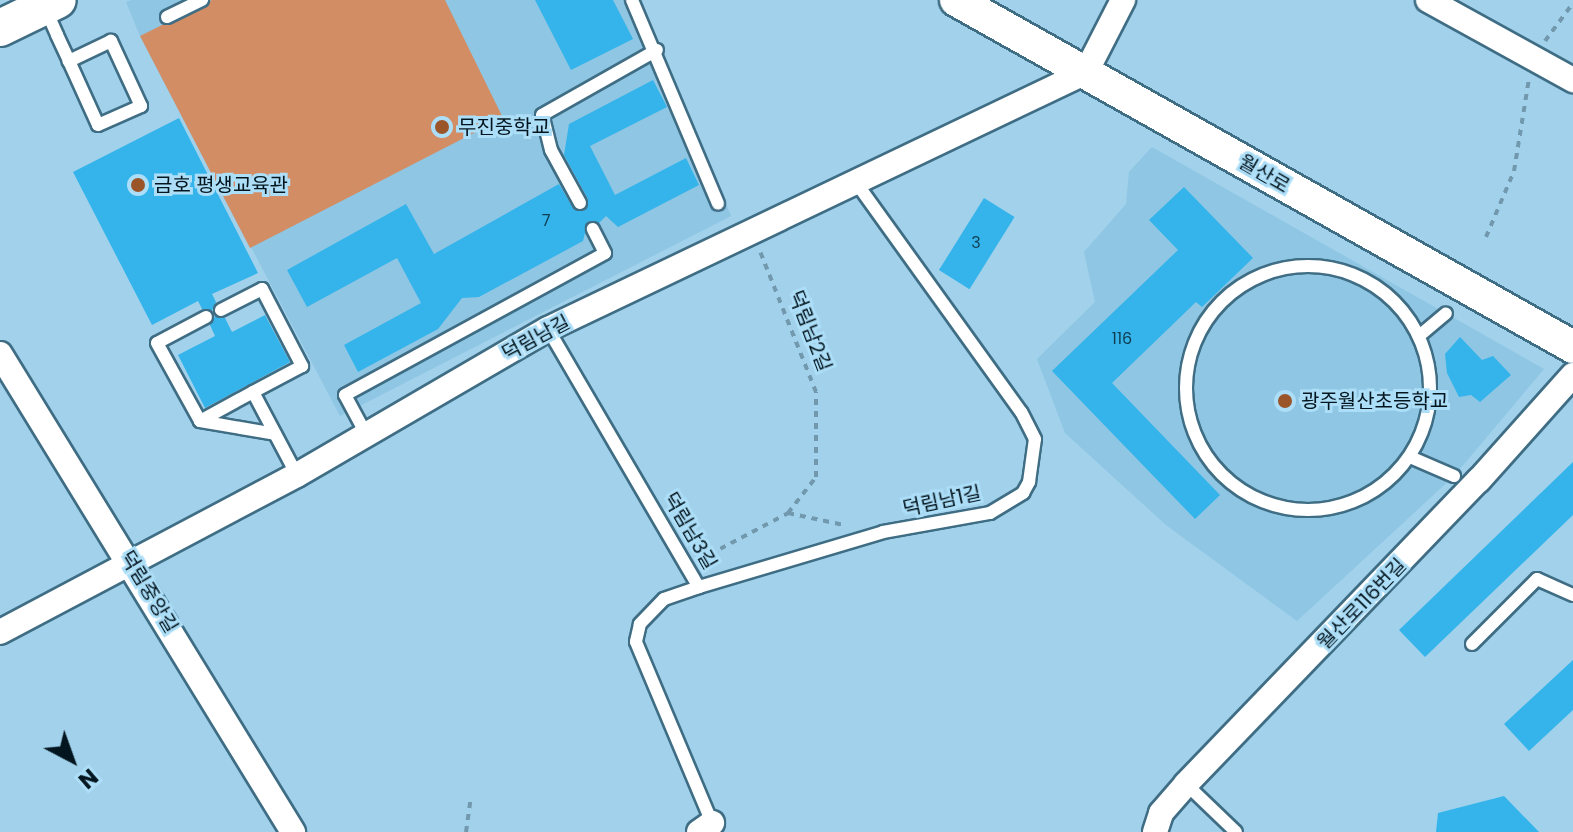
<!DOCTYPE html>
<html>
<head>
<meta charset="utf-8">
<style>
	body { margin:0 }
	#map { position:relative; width:1573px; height:832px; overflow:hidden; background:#a1d1eb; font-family:Poppins,"Noto Sans KR",sans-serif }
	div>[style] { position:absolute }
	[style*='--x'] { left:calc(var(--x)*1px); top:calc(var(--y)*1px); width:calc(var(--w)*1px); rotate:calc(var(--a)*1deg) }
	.built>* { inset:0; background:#8ec6e3 }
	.green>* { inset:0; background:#d28d64 }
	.building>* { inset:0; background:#34b4ea; transform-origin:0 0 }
	.path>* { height:4px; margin-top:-2px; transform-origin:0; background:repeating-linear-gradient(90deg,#7198ad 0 6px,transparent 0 12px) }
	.roads { filter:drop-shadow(2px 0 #3f6d84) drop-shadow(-2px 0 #3f6d84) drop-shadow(0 2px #3f6d84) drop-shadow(0 -2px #3f6d84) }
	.service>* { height:12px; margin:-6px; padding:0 6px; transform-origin:6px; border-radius:6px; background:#fff }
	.service>.ring { margin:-6px; padding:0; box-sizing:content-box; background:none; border:12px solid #fff; border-radius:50% }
	.minor>* { height:24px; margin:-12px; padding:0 12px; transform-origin:12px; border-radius:12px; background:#fff }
	.tertiary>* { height:32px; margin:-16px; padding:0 16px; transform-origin:16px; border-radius:16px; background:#fff }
	.secondary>* { height:36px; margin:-18px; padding:0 18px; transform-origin:18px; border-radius:18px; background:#fff }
	.dots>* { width:22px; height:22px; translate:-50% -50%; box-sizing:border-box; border:4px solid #addef8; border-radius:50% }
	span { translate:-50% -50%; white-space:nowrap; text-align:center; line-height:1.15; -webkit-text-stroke:6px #addef8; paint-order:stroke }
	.number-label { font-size:16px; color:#0f3d51 }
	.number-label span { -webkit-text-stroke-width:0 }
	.poi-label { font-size:20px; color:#03151e }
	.left { translate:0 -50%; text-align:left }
	.street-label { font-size:20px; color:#03151e }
	.north { position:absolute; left:32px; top:720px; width:80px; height:80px; -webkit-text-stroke:6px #addef8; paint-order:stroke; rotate:139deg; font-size:22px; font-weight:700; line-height:32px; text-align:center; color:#03151e }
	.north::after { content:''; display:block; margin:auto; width:28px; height:36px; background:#03151e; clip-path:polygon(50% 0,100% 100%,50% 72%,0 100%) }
</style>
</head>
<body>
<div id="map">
	<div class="built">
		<i style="clip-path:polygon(132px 0,641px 0,731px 216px,340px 416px,140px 36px,126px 2px)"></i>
		<i style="clip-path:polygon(1152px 147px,1544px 369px,1454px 476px,1297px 621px,1166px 525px,1065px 433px,1037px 359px,1095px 302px,1084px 252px,1126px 204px,1129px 172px)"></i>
	</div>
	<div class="green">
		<i style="clip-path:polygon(212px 0,445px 0,503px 118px,250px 248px,140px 36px)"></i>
	</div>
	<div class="building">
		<i style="clip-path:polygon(535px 0,613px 0,633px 39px,571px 70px)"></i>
		<i style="clip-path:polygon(653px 80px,667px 107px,590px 146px,615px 195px,686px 158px,699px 185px,618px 227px,606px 216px,599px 223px,588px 221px,583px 241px,479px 297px,462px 298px,438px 329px,358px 372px,344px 345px,421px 303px,397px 258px,307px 307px,287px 270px,406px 204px,434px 254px,559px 184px,573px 208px,584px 211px,588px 199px,564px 155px,569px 124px)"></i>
		<i style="clip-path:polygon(179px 118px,258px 273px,212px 294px,216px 302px,212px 311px,202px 309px,198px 301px,152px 325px,73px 172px)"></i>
		<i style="clip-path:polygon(1184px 187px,1253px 258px,1202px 307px,1196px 302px,1112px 383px,1220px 495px,1195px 519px,1052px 371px,1178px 250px,1149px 220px)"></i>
		<i style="left:984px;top:198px;width:36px;height:85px;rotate:32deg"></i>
		<i style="clip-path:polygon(265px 315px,290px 362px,205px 408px,178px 355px,215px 336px,210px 325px,215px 316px,225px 318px,232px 332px)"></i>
		<i style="clip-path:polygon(1460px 337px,1482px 360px,1493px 356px,1511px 375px,1480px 402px,1471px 395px,1459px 397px,1447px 373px,1445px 354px)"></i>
		<i style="clip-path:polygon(1573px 462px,1573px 515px,1425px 657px,1399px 630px)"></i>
		<i style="clip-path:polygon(1573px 660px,1573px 710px,1529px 751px,1504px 724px)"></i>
		<i style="clip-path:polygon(1504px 796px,1539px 832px,1436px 832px,1438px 813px)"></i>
	</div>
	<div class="path">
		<i style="--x:1545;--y:41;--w:47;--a:-53.6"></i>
		<i style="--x:1486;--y:237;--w:72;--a:-67"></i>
		<i style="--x:1514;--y:171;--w:94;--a:-80.8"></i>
		<i style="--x:788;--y:513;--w:57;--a:12.1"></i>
		<i style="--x:699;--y:560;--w:101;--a:-27.8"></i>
		<i style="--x:788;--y:513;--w:46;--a:-52.1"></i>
		<i style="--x:816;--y:477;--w:85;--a:-90"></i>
		<i style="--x:816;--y:392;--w:152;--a:-111.7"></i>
		<i style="--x:466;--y:832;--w:34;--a:-82"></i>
	</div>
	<div class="roads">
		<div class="service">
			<i style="--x:632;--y:0;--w:221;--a:67.1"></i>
			<i style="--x:46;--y:10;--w:27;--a:66"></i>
			<i style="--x:57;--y:35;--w:29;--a:65"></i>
			<i style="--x:69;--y:61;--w:70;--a:65.6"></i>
			<i style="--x:98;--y:125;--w:47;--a:-23.8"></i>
			<i style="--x:141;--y:106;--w:72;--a:-114.8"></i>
			<i style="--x:111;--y:41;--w:47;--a:154.5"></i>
			<i style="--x:167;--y:17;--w:39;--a:-26"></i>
			<i style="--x:580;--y:203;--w:60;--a:-118.7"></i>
			<i style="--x:551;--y:150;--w:36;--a:-104"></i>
			<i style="--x:542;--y:115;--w:132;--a:-29.5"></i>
			<i class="ring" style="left:1186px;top:266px;width:232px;height:232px"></i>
			<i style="--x:221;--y:310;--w:46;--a:-27.1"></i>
			<i style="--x:262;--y:289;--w:87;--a:62.5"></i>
			<i style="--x:302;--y:366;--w:55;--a:152"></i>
			<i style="--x:253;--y:392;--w:94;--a:62.1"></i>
			<i style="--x:206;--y:317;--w:55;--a:152"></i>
			<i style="--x:157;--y:343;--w:89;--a:61.1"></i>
			<i style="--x:200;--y:421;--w:60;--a:-28.7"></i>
			<i style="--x:548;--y:329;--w:299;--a:59.7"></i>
			<i style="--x:699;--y:587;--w:37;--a:161"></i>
			<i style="--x:664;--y:599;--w:35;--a:134"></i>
			<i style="--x:640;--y:624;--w:18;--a:103"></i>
			<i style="--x:636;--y:642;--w:196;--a:67.2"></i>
			<i style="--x:1419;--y:336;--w:35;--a:-40"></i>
			<i style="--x:200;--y:421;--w:76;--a:9.8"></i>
			<i style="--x:366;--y:434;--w:44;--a:-118.3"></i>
			<i style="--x:345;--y:395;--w:296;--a:-28.6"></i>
			<i style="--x:605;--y:253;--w:27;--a:-117"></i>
			<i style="--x:1410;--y:457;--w:48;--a:23.4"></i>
			<i style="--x:699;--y:587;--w:192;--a:-16.6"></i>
			<i style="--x:883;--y:532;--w:109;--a:-10.1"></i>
			<i style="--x:990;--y:513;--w:39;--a:-31"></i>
			<i style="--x:1023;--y:493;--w:13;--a:-61"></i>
			<i style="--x:1029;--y:482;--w:43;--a:-82.1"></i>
			<i style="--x:1035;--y:439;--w:30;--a:-117"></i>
			<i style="--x:1021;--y:412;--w:279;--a:-125.7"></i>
			<i style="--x:1472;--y:644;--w:92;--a:-45"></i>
			<i style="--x:1537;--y:579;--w:39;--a:24"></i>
			<i style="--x:1186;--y:784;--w:69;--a:43.8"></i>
		</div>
		<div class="minor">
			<i style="--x:1428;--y:0;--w:166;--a:28.9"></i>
			<i style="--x:0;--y:354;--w:561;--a:58.49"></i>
			<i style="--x:0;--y:632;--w:336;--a:-27.9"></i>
			<i style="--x:297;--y:475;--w:290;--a:-30.2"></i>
			<i style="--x:548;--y:329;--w:596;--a:-25.53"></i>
			<i style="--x:1086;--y:72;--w:81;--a:-62.8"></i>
			<i style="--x:699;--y:832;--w:16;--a:-35"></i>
			<i style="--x:1155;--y:832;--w:20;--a:-72"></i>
			<i style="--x:1161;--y:813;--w:38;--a:-49"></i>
			<i style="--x:1186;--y:784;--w:422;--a:-46.1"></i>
			<i style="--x:1479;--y:480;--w:141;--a:-48.2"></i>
		</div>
		<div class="tertiary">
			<i style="--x:956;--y:0;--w:708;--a:29.35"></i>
		</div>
		<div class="secondary">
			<i style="--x:0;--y:28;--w:64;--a:-25.8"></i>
		</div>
	</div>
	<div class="dots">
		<i style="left:442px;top:127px;background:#9a5529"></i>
		<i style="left:138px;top:185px;background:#9a5529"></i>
		<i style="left:1285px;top:401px;background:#9a5529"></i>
	</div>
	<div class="number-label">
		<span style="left:546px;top:221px">7</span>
		<span style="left:976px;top:243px">3</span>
		<span style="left:1122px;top:339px">116</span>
	</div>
	<div class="poi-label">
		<span class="left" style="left:458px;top:127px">무진중학교</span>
		<span class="left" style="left:154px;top:185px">금호 평생교육관</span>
		<span class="left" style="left:1301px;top:401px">광주월산초등학교</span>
	</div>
	<div class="street-label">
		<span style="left:1264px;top:174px;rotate:30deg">월산로</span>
		<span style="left:810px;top:331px;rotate:69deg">덕림남2길</span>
		<span style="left:536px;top:338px;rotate:-28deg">덕림남길</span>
		<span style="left:942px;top:501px;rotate:-12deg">덕림남1길</span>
		<span style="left:690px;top:531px;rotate:60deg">덕림남3길</span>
		<span style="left:149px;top:592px;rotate:59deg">덕림중앙길</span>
		<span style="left:1362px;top:604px;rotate:-46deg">월산로116번길</span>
	</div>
	<div class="north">N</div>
</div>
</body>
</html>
